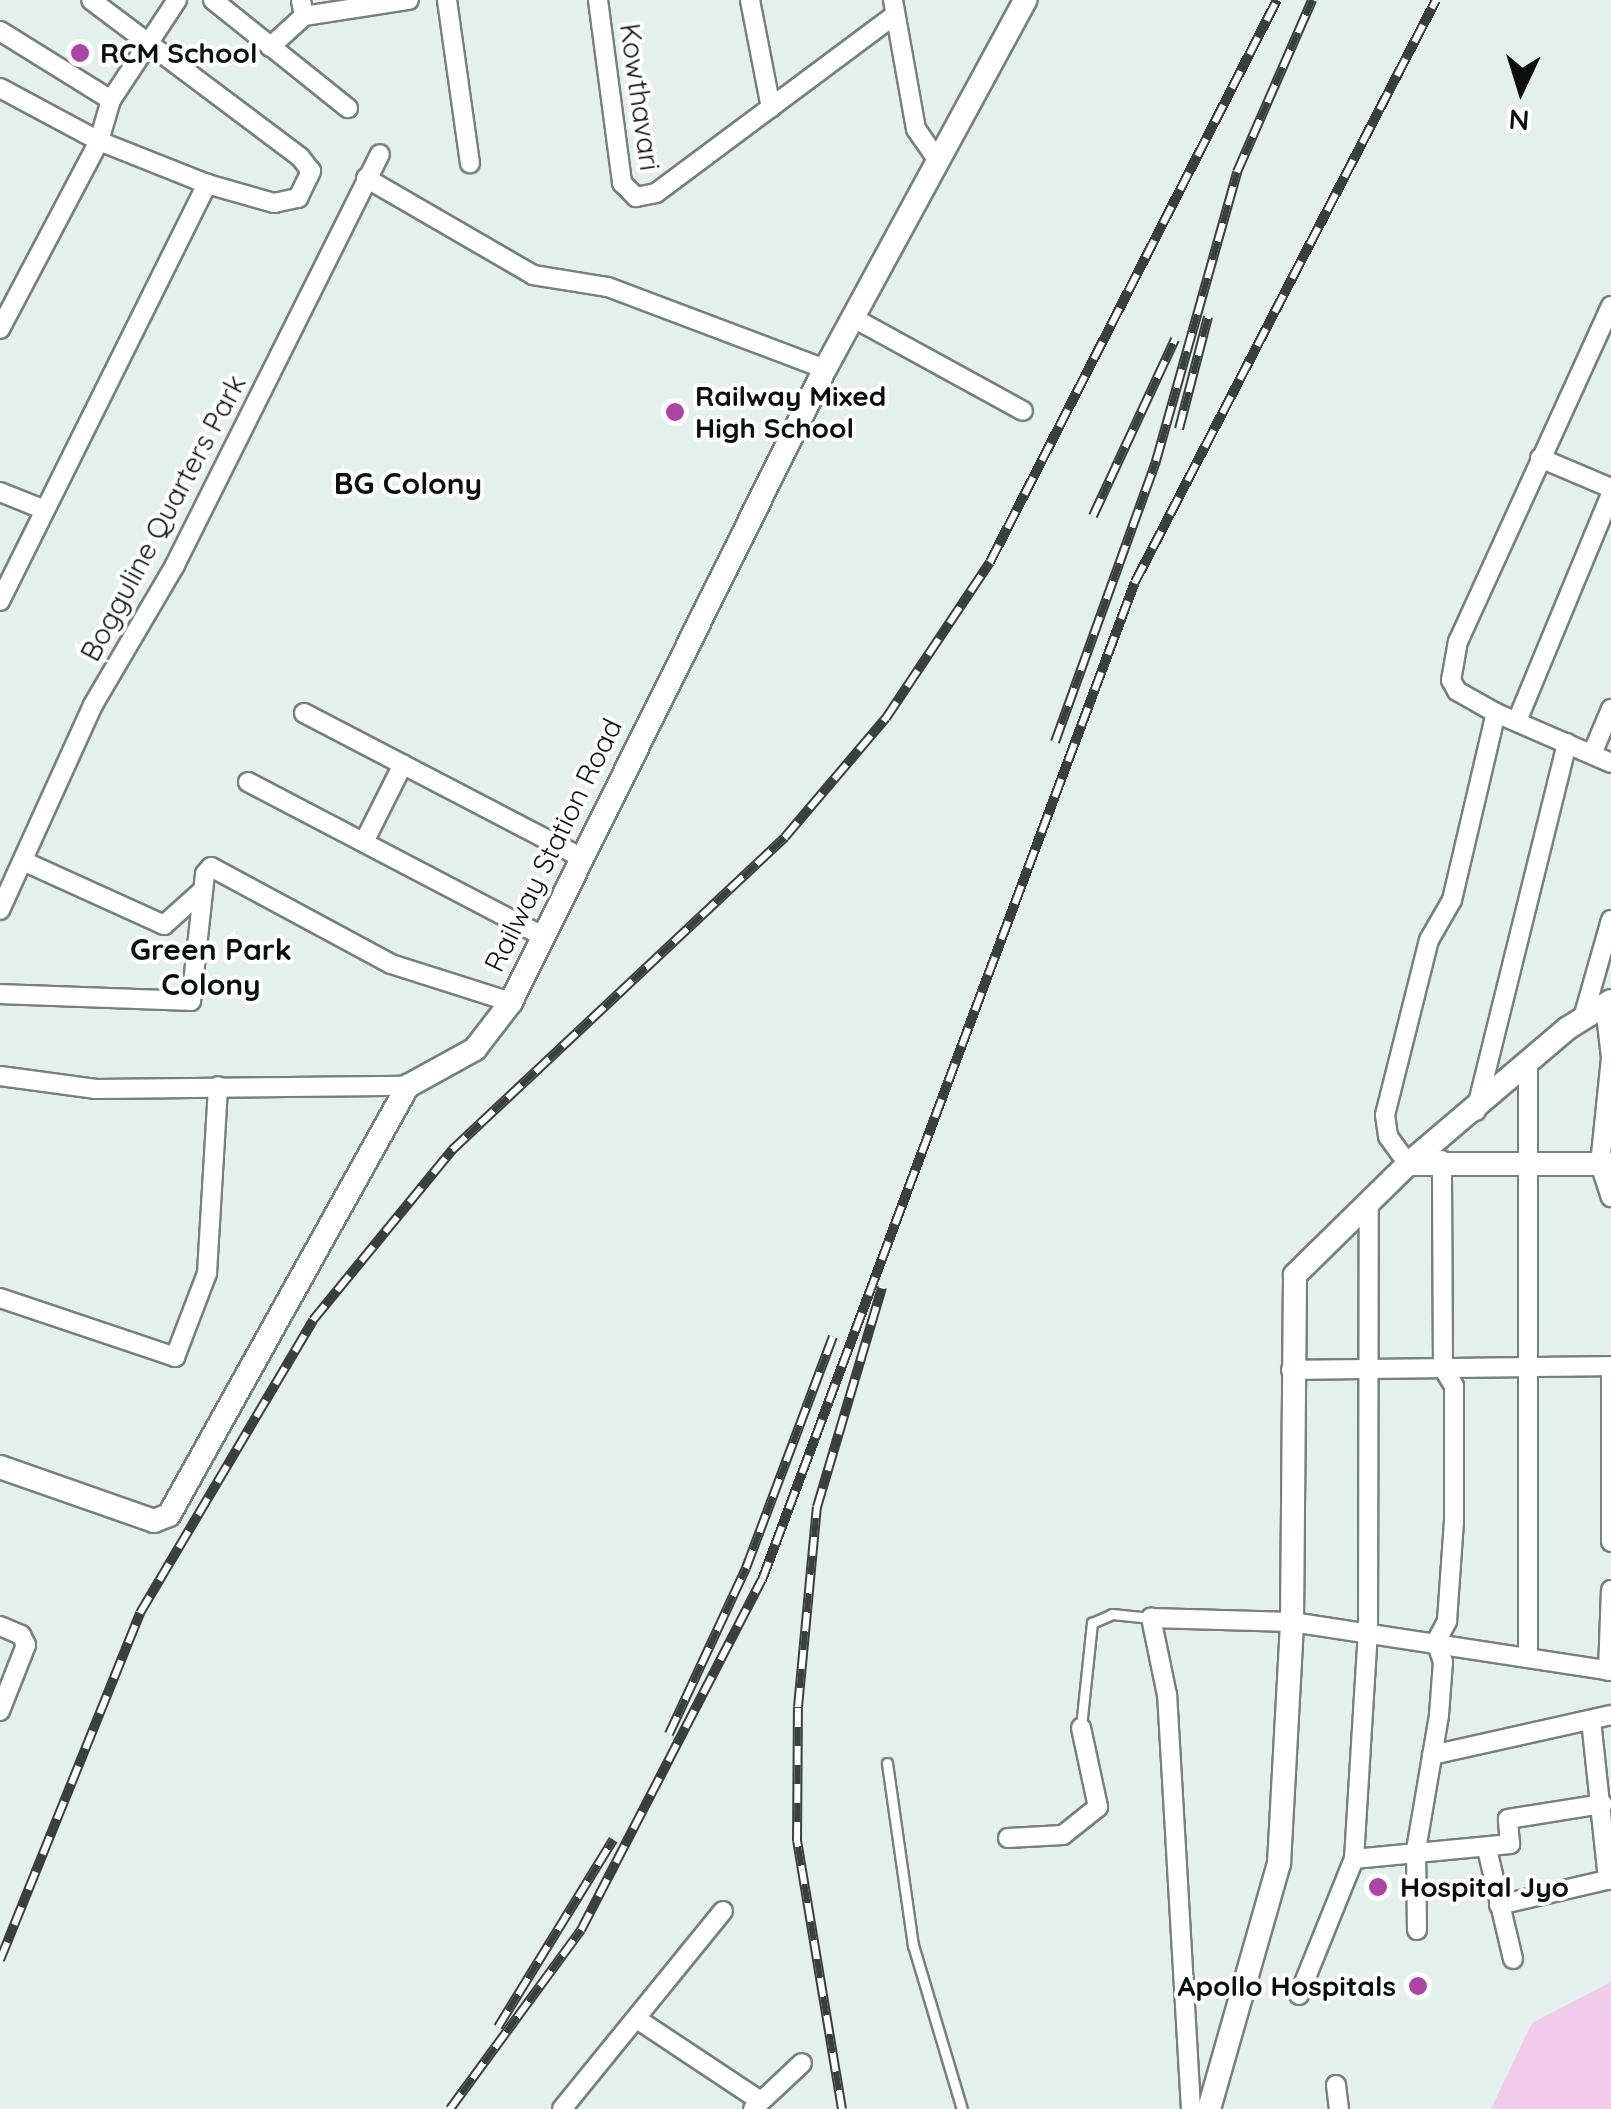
<!DOCTYPE html>
<html>
<head>
<meta charset="utf-8">
<style>
	body { margin:0 }
	#map { position:relative; width:1611px; height:2109px; overflow:hidden; background:#e4f0eb; font-family:Quicksand,sans-serif }
	div>[style] { position:absolute }
	[style*='--x'] { left:calc(var(--x)*1px); top:calc(var(--y)*1px); width:calc(var(--w)*1px); rotate:calc(var(--a)*1deg) }
	.green>* { inset:0; background:#f1cbec }
	.roads { filter:drop-shadow(2px 0 #76807c) drop-shadow(-2px 0 #76807c) drop-shadow(0 2px #76807c) drop-shadow(0 -2px #76807c) }
	.service>* { height:9px; margin:-4.5px; padding:0 4.5px; transform-origin:4.5px; border-radius:4.5px; background:#fff }
	.minor>* { height:18px; margin:-9px; padding:0 9px; transform-origin:9px; border-radius:9px; background:#fff }
	.tertiary>* { height:22px; margin:-11px; padding:0 11px; transform-origin:11px; border-radius:11px; background:#fff }
	.rail>* { height:10px; margin-top:-5px; transform-origin:0; background:repeating-linear-gradient(90deg,#fff 0 19px,#3b403e 0 38px); box-sizing:border-box; border-block:2px solid #3b403e }
	.dots>* { width:28px; height:28px; translate:-50% -50%; box-sizing:border-box; border:5px solid #fff; border-radius:50% }
	span { translate:-50% -50%; white-space:nowrap; text-align:center; line-height:1.15; -webkit-text-stroke:8px #fff; paint-order:stroke }
	.poi-label { font-size:28px; color:#0c0f0e; font-weight:700 }
	.left { translate:0 -50%; text-align:left }
	.right { translate:-100% -50%; text-align:right }
	.street-label { font-size:28px; color:#0c0f0e }
	.neighbourhood-label { font-size:30px; color:#0c0f0e; font-weight:700 }
	.north { position:absolute; left:1471px; top:40px; width:100px; height:100px; -webkit-text-stroke:8px #fff; paint-order:stroke; rotate:184deg; font-size:28px; font-weight:700; line-height:40px; text-align:center; color:#0c0f0e }
	.north::after { content:''; display:block; margin:auto; width:35px; height:45px; background:#0c0f0e; clip-path:polygon(50% 0,100% 100%,50% 72%,0 100%) }
</style>
</head>
<body>
<div id="map">
	<div class="green">
		<i style="clip-path:polygon(1611px 1982px,1611px 2109px,1491px 2109px,1532px 2023px)"></i>
	</div>
	<div class="roads">
		<div class="service">
			<i style="--x:1081;--y:1727;--w:105;--a:-84"></i>
			<i style="--x:1092;--y:1623;--w:22;--a:-24"></i>
			<i style="--x:1112;--y:1614;--w:39;--a:6"></i>
			<i style="--x:887;--y:1763;--w:184;--a:81.9"></i>
			<i style="--x:913;--y:1945;--w:171;--a:73.4"></i>
		</div>
		<div class="minor">
			<i style="--x:213;--y:0;--w:173;--a:38.7"></i>
			<i style="--x:447;--y:0;--w:165;--a:82"></i>
			<i style="--x:598;--y:0;--w:185;--a:82.5"></i>
			<i style="--x:622;--y:183;--w:20;--a:45"></i>
			<i style="--x:636;--y:197;--w:20;--a:-11"></i>
			<i style="--x:656;--y:193;--w:298;--a:-36.7"></i>
			<i style="--x:750;--y:0;--w:110;--a:79"></i>
			<i style="--x:893;--y:0;--w:131;--a:79.9"></i>
			<i style="--x:916;--y:129;--w:40;--a:55.1"></i>
			<i style="--x:304;--y:16;--w:106;--a:-8.7"></i>
			<i style="--x:0;--y:31;--w:131;--a:31.9"></i>
			<i style="--x:270;--y:47;--w:46;--a:-42.4"></i>
			<i style="--x:304;--y:16;--w:16;--a:-101"></i>
			<i style="--x:0;--y:88;--w:112;--a:28.2"></i>
			<i style="--x:99;--y:141;--w:116;--a:21.7"></i>
			<i style="--x:207;--y:184;--w:70;--a:15.8"></i>
			<i style="--x:274;--y:203;--w:25;--a:-12"></i>
			<i style="--x:298;--y:198;--w:30;--a:-64"></i>
			<i style="--x:311;--y:171;--w:18;--a:-128"></i>
			<i style="--x:300;--y:157;--w:261;--a:-143.1"></i>
			<i style="--x:366;--y:178;--w:193;--a:30.1"></i>
			<i style="--x:533;--y:275;--w:76;--a:9.1"></i>
			<i style="--x:608;--y:287;--w:232;--a:20.7"></i>
			<i style="--x:1611;--y:306;--w:368;--a:114.5"></i>
			<i style="--x:1458;--y:641;--w:40;--a:100"></i>
			<i style="--x:1451;--y:680;--w:13;--a:61"></i>
			<i style="--x:1457;--y:691;--w:45;--a:29.4"></i>
			<i style="--x:1496;--y:713;--w:125;--a:23.5"></i>
			<i style="--x:857;--y:320;--w:189;--a:28.7"></i>
			<i style="--x:0;--y:329;--w:212;--a:-62.2"></i>
			<i style="--x:99;--y:141;--w:43;--a:-73.7"></i>
			<i style="--x:111;--y:100;--w:120;--a:-56.6"></i>
			<i style="--x:1540;--y:458;--w:77;--a:22.9"></i>
			<i style="--x:0;--y:492;--w:48;--a:21.8"></i>
			<i style="--x:0;--y:601;--w:466;--a:-63.6"></i>
			<i style="--x:304;--y:713;--w:310;--a:27.5"></i>
			<i style="--x:1517;--y:721;--w:246;--a:-67.5"></i>
			<i style="--x:1592;--y:754;--w:49;--a:-67.1"></i>
			<i style="--x:248;--y:782;--w:328;--a:27.6"></i>
			<i style="--x:364;--y:842;--w:87;--a:-63.4"></i>
			<i style="--x:23;--y:861;--w:155;--a:24.4"></i>
			<i style="--x:164;--y:925;--w:52;--a:-41.9"></i>
			<i style="--x:0;--y:910;--w:225;--a:-65.6"></i>
			<i style="--x:93;--y:705;--w:162;--a:-59.6"></i>
			<i style="--x:175;--y:565;--w:459;--a:-63.5"></i>
			<i style="--x:0;--y:994;--w:191;--a:2.1"></i>
			<i style="--x:191;--y:1001;--w:128;--a:-83.7"></i>
			<i style="--x:205;--y:874;--w:9;--a:-49"></i>
			<i style="--x:211;--y:867;--w:204;--a:28.3"></i>
			<i style="--x:391;--y:964;--w:126;--a:17.6"></i>
			<i style="--x:1605;--y:1005;--w:53;--a:83.5"></i>
			<i style="--x:1611;--y:1058;--w:107;--a:95.9"></i>
			<i style="--x:1600;--y:1164;--w:35;--a:72"></i>
			<i style="--x:1583;--y:1018;--w:102;--a:-74.1"></i>
			<i style="--x:1528;--y:1064;--w:594;--a:90"></i>
			<i style="--x:0;--y:1076;--w:97;--a:7.7"></i>
			<i style="--x:96;--y:1089;--w:312;--a:-0.6"></i>
			<i style="--x:1476;--y:1111;--w:379;--a:-76.1"></i>
			<i style="--x:1408;--y:1164;--w:34;--a:-126"></i>
			<i style="--x:1388;--y:1136;--w:21;--a:-98"></i>
			<i style="--x:1385;--y:1115;--w:180;--a:-75.9"></i>
			<i style="--x:1429;--y:940;--w:46;--a:-60.1"></i>
			<i style="--x:1452;--y:900;--w:192;--a:-76.8"></i>
			<i style="--x:0;--y:1298;--w:185;--a:18.6"></i>
			<i style="--x:175;--y:1357;--w:90;--a:-69.1"></i>
			<i style="--x:207;--y:1273;--w:187;--a:-86.6"></i>
			<i style="--x:1291;--y:1370;--w:320;--a:-0.7"></i>
			<i style="--x:1611;--y:1370;--w:172;--a:90"></i>
			<i style="--x:0;--y:1626;--w:23;--a:23"></i>
			<i style="--x:21;--y:1635;--w:11;--a:63"></i>
			<i style="--x:26;--y:1645;--w:71;--a:111.5"></i>
			<i style="--x:1608;--y:1671;--w:81;--a:-87.9"></i>
			<i style="--x:1591;--y:1720;--w:161;--a:83.9"></i>
			<i style="--x:1432;--y:1755;--w:183;--a:-12.6"></i>
			<i style="--x:1008;--y:1838;--w:55;--a:-3.1"></i>
			<i style="--x:1063;--y:1835;--w:45;--a:-38.7"></i>
			<i style="--x:1098;--y:1807;--w:81;--a:-102.1"></i>
			<i style="--x:1487;--y:1849;--w:113;--a:76.7"></i>
			<i style="--x:1354;--y:1859;--w:157;--a:-5.5"></i>
			<i style="--x:1510;--y:1844;--w:25;--a:-95"></i>
			<i style="--x:1508;--y:1819;--w:96;--a:-9"></i>
			<i style="--x:1499;--y:1905;--w:115;--a:-13.1"></i>
			<i style="--x:1417;--y:1930;--w:80;--a:-90.7"></i>
			<i style="--x:1416;--y:1850;--w:137;--a:-80.3"></i>
			<i style="--x:1439;--y:1715;--w:53;--a:-85.7"></i>
			<i style="--x:1443;--y:1662;--w:21;--a:-109"></i>
			<i style="--x:1436;--y:1642;--w:24;--a:-62"></i>
			<i style="--x:1447;--y:1621;--w:99;--a:-86"></i>
			<i style="--x:1454;--y:1522;--w:136;--a:-90"></i>
			<i style="--x:1454;--y:1386;--w:21;--a:-121"></i>
			<i style="--x:1443;--y:1368;--w:208;--a:-90.3"></i>
			<i style="--x:1299;--y:1995;--w:147;--a:-68"></i>
			<i style="--x:1354;--y:1859;--w:226;--a:-86.5"></i>
			<i style="--x:1368;--y:1633;--w:429;--a:-89.9"></i>
			<i style="--x:637;--y:2019;--w:146;--a:33.6"></i>
			<i style="--x:1336;--y:2085;--w:24;--a:83"></i>
			<i style="--x:562;--y:2109;--w:255;--a:-50.9"></i>
			<i style="--x:753;--y:2109;--w:67;--a:-43.2"></i>
			<i style="--x:1191;--y:2109;--w:415;--a:-93.3"></i>
			<i style="--x:1167;--y:1695;--w:79;--a:-101.7"></i>
			<i style="--x:1151;--y:1618;--w:141;--a:1.6"></i>
			<i style="--x:1292;--y:1622;--w:323;--a:8.7"></i>
		</div>
		<div class="tertiary">
			<i style="--x:1408;--y:1164;--w:203;--a:0"></i>
			<i style="--x:0;--y:1467;--w:163;--a:19.3"></i>
			<i style="--x:154;--y:1521;--w:16;--a:-22"></i>
			<i style="--x:169;--y:1515;--w:491;--a:-60.9"></i>
			<i style="--x:408;--y:1086;--w:77;--a:-28.9"></i>
			<i style="--x:475;--y:1049;--w:59;--a:-52.5"></i>
			<i style="--x:511;--y:1002;--w:707;--a:-63.62"></i>
			<i style="--x:825;--y:369;--w:420;--a:-61.5"></i>
			<i style="--x:1209;--y:2109;--w:255;--a:-74.1"></i>
			<i style="--x:1279;--y:1864;--w:242;--a:-86.9"></i>
			<i style="--x:1292;--y:1622;--w:347;--a:-89.5"></i>
			<i style="--x:1295;--y:1275;--w:158;--a:-44.5"></i>
			<i style="--x:1408;--y:1164;--w:210;--a:-40.4"></i>
			<i style="--x:1568;--y:1028;--w:51;--a:-32.1"></i>
		</div>
	</div>
	<div class="rail">
		<i style="--x:1179;--y:429;--w:116;--a:-75.5"></i>
		<i style="--x:1093;--y:516;--w:195;--a:-65.1"></i>
		<i style="--x:1055;--y:742;--w:299;--a:-70.2"></i>
		<i style="--x:1156;--y:461;--w:300;--a:-74.3"></i>
		<i style="--x:1237;--y:172;--w:188;--a:-66.4"></i>
		<i style="--x:669;--y:1734;--w:183;--a:-65.1"></i>
		<i style="--x:746;--y:1568;--w:247;--a:-69.4"></i>
		<i style="--x:0;--y:1960;--w:374;--a:-68"></i>
		<i style="--x:140;--y:1613;--w:340;--a:-59.4"></i>
		<i style="--x:313;--y:1320;--w:220;--a:-50.7"></i>
		<i style="--x:452;--y:1150;--w:457;--a:-43.2"></i>
		<i style="--x:785;--y:837;--w:156;--a:-49.7"></i>
		<i style="--x:886;--y:718;--w:187;--a:-56.3"></i>
		<i style="--x:990;--y:562;--w:631;--a:-62.95"></i>
		<i style="--x:498;--y:2027;--w:220;--a:-58.4"></i>
		<i style="--x:450;--y:2109;--w:222;--a:-53.8"></i>
		<i style="--x:581;--y:1930;--w:394;--a:-62.7"></i>
		<i style="--x:762;--y:1580;--w:1065;--a:-69.51"></i>
		<i style="--x:1135;--y:582;--w:655;--a:-62.65"></i>
		<i style="--x:842;--y:2109;--w:272;--a:-99.5"></i>
		<i style="--x:797;--y:1841;--w:134;--a:-89.6"></i>
		<i style="--x:798;--y:1707;--w:201;--a:-84.6"></i>
		<i style="--x:817;--y:1507;--w:229;--a:-73.5"></i>
	</div>
	<div class="dots">
		<i style="left:80px;top:53px;background:#ac43a5"></i>
		<i style="left:675px;top:412px;background:#ac43a5"></i>
		<i style="left:1378px;top:1887px;background:#ac43a5"></i>
		<i style="left:1418px;top:1986px;background:#ac43a5"></i>
	</div>
	<div class="poi-label">
		<span class="left" style="left:100px;top:53px">RCM School</span>
		<span class="left" style="left:695px;top:412px">Railway Mixed<br>High School</span>
		<span class="left" style="left:1400px;top:1887px">Hospital Jyo</span>
		<span class="right" style="left:1396px;top:1986px">Apollo Hospitals</span>
	</div>
	<div class="street-label">
		<span style="left:640px;top:97px;rotate:82deg">Kowthavari</span>
		<span style="left:163px;top:518px;rotate:-62deg">Bogguline Quarters Park</span>
		<span style="left:553px;top:845px;rotate:-64deg">Railway Station Road</span>
	</div>
	<div class="neighbourhood-label">
		<span style="left:408px;top:483px">BG Colony</span>
		<span style="left:211px;top:966px">Green Park<br>Colony</span>
	</div>
	<div class="north">N</div>
</div>
</body>
</html>
